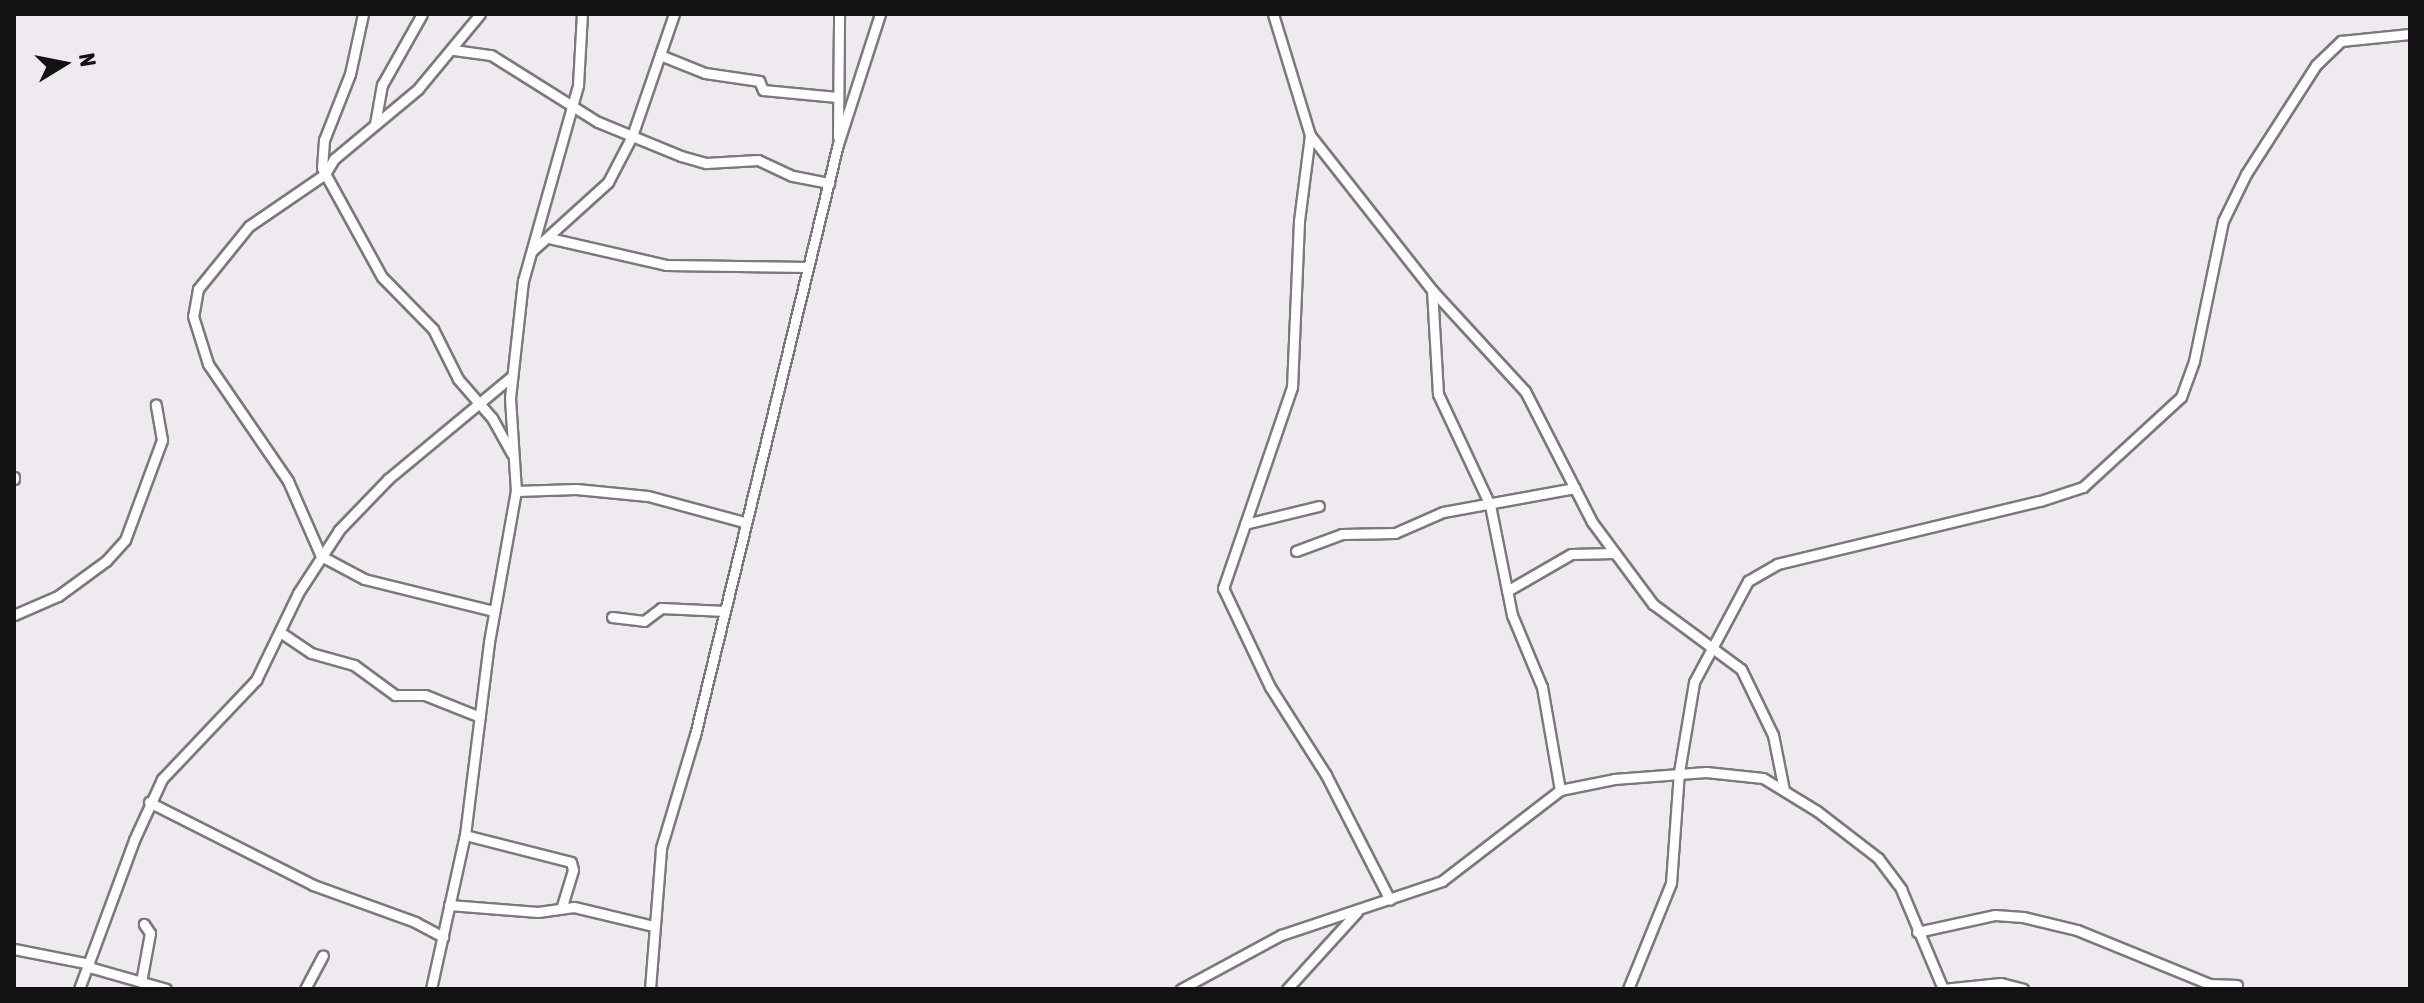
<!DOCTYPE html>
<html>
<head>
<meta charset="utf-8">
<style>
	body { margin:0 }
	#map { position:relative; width:2424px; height:1003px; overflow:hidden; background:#efe9f0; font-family:"Asap Condensed",sans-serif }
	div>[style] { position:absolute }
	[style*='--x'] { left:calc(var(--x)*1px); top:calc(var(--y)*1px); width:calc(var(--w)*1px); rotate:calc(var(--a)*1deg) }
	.roads { filter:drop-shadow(2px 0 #7d787e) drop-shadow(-2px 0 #7d787e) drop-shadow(0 2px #7d787e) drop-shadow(0 -2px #7d787e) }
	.minor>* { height:9px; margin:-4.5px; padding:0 4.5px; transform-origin:4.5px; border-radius:4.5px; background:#fff }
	span { translate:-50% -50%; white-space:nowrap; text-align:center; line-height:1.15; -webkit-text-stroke:8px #efe9f0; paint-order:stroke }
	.frame { position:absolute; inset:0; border:16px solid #141114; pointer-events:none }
	.north { position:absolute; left:24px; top:24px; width:80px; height:80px; -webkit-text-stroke:6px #efe9f0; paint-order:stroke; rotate:80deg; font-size:22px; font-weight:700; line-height:32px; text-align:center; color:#141114 }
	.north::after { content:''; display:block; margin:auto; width:28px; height:36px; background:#141114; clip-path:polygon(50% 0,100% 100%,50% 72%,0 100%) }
</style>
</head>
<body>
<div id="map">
	<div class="roads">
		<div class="minor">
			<i style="--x:363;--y:14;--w:61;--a:102.2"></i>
			<i style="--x:350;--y:74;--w:71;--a:111.5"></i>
			<i style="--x:324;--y:140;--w:28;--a:94"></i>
			<i style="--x:322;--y:168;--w:124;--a:61.2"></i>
			<i style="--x:382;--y:277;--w:73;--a:45.6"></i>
			<i style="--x:433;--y:329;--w:56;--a:63.4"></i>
			<i style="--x:458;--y:379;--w:52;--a:48.9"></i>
			<i style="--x:492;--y:418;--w:41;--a:60.9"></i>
			<i style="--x:480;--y:14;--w:97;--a:129.6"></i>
			<i style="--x:418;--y:89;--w:109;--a:140.2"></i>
			<i style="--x:334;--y:159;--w:17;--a:121"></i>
			<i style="--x:325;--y:174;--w:92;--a:145.6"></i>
			<i style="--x:249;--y:226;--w:81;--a:129"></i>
			<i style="--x:198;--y:289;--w:27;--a:100"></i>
			<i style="--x:193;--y:316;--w:50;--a:72.6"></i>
			<i style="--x:208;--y:364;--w:142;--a:55.6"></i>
			<i style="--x:288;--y:481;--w:82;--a:66.3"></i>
			<i style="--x:321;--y:556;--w:49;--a:28.1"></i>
			<i style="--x:364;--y:579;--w:133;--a:13.9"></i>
			<i style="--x:1273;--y:14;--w:127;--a:73"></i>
			<i style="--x:1310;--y:135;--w:87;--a:97.3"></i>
			<i style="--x:1299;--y:221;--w:166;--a:92.4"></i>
			<i style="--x:1292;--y:387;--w:213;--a:108.9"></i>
			<i style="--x:1223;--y:588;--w:110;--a:64.6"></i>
			<i style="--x:1270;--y:687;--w:104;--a:57.5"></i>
			<i style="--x:1326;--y:775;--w:140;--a:62.9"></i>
			<i style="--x:454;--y:50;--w:37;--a:8"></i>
			<i style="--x:491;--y:55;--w:126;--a:32.1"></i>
			<i style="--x:598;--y:122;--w:90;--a:22.3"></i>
			<i style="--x:681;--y:156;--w:26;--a:16"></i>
			<i style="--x:706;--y:163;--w:52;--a:-3.3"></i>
			<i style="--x:758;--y:160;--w:38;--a:25"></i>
			<i style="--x:793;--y:176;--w:37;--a:11"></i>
			<i style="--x:660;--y:55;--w:48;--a:21.8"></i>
			<i style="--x:705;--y:73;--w:55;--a:8.4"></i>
			<i style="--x:759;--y:81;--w:10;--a:66"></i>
			<i style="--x:763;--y:90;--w:74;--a:5.4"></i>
			<i style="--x:375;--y:124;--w:40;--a:-80"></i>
			<i style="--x:382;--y:85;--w:81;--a:-60.6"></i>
			<i style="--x:1310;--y:135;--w:197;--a:51.8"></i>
			<i style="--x:1432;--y:290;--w:137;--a:47.4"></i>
			<i style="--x:1525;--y:391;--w:147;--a:62.9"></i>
			<i style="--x:1592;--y:522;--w:102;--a:53.4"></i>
			<i style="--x:1653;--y:604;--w:109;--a:36.5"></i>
			<i style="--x:1741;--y:669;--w:73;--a:64.1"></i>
			<i style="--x:1773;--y:735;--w:56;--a:78.7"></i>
			<i style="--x:838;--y:137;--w:123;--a:-89.5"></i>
			<i style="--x:549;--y:238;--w:121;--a:12.9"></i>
			<i style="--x:667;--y:265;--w:141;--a:0.8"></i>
			<i style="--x:532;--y:251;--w:103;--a:-42.2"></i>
			<i style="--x:608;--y:182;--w:52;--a:-62.4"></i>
			<i style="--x:632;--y:136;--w:129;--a:-71"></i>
			<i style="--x:1432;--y:290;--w:104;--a:86.7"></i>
			<i style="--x:1438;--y:394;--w:123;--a:64.9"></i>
			<i style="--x:1490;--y:505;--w:112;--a:78.7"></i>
			<i style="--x:1512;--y:615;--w:78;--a:67.4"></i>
			<i style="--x:1542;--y:687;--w:105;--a:80.1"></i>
			<i style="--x:14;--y:479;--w:2;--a:-90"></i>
			<i style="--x:516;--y:491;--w:60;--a:-1.9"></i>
			<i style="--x:576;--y:489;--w:72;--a:5.6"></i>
			<i style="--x:648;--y:496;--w:99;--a:15.2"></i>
			<i style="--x:1245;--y:524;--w:76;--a:-13.7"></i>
			<i style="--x:1296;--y:551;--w:49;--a:-20.3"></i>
			<i style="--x:1342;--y:534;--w:53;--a:-1.1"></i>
			<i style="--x:1395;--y:533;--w:52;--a:-23.6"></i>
			<i style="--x:1443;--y:512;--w:134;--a:-10.3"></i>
			<i style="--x:1507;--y:591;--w:74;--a:-30"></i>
			<i style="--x:1571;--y:554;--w:44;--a:-1.3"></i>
			<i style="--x:14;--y:615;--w:48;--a:-23.4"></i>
			<i style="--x:58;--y:596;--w:59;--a:-36.1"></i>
			<i style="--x:106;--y:561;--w:28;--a:-48"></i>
			<i style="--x:125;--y:540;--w:107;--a:-69.7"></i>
			<i style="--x:162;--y:440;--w:36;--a:-100"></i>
			<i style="--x:612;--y:617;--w:32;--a:7"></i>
			<i style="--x:644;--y:621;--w:21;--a:-37"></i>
			<i style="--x:661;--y:608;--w:64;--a:2.7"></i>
			<i style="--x:280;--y:632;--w:37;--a:34"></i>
			<i style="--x:311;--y:653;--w:45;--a:15.6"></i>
			<i style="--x:354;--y:665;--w:51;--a:36.2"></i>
			<i style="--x:395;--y:695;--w:30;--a:0"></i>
			<i style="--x:425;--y:695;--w:59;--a:21.8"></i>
			<i style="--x:149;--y:802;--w:184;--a:26.8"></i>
			<i style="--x:313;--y:885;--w:109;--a:19.9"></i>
			<i style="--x:415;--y:922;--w:32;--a:28"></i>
			<i style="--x:465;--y:835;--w:109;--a:14.3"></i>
			<i style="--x:571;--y:862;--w:8;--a:76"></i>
			<i style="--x:573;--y:870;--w:38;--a:107"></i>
			<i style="--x:449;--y:905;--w:89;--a:4.5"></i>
			<i style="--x:538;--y:912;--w:36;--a:-8"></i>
			<i style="--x:574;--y:907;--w:81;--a:13.5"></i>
			<i style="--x:1917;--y:932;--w:80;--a:-12.3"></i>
			<i style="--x:1995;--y:915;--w:28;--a:4"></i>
			<i style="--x:2023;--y:917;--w:56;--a:13.5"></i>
			<i style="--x:2077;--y:930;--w:143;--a:22.2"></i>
			<i style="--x:2209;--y:984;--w:28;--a:2"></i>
			<i style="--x:14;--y:949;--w:77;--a:11.2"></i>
			<i style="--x:89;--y:967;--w:80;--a:15.9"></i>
			<i style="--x:141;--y:982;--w:50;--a:-79.6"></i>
			<i style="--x:150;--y:933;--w:11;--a:-124"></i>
			<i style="--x:79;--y:989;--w:159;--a:-69.7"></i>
			<i style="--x:134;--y:840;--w:67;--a:-65.3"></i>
			<i style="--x:162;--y:779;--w:137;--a:-46.5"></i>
			<i style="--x:256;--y:680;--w:97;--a:-64.2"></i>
			<i style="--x:298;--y:593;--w:75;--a:-56.9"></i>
			<i style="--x:339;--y:530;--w:71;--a:-46.1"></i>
			<i style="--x:388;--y:479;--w:161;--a:-39.7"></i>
			<i style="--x:305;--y:989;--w:38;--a:-62"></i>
			<i style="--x:431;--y:989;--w:158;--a:-77.6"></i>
			<i style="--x:465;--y:835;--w:194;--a:-82.9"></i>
			<i style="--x:489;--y:642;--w:153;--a:-79.9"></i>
			<i style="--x:516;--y:491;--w:93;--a:-93.7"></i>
			<i style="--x:510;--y:398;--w:118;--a:-83.7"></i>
			<i style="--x:523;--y:281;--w:204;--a:-74.3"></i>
			<i style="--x:578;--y:85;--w:71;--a:-86.8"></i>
			<i style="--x:650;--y:989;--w:141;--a:-85.5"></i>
			<i style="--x:661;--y:848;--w:118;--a:-73.3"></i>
			<i style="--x:695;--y:735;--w:608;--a:-76.4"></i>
			<i style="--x:838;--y:144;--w:137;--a:-72.1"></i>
			<i style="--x:1181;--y:989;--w:114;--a:-28.4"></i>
			<i style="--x:1281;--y:935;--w:170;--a:-18.5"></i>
			<i style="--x:1442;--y:881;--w:149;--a:-37.6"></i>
			<i style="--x:1560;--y:790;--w:55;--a:-11.5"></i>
			<i style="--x:1614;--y:779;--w:92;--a:-4.4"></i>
			<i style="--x:1706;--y:772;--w:57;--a:6"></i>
			<i style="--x:1763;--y:778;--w:63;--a:31.4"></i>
			<i style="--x:1817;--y:811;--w:77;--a:37.6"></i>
			<i style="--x:1878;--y:858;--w:39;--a:53"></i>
			<i style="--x:1901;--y:889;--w:108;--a:67.2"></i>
			<i style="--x:1287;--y:989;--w:104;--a:-47.7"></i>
			<i style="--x:1628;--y:989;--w:114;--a:-67.9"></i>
			<i style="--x:1671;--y:883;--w:111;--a:-85.9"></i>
			<i style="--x:1679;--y:772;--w:91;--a:-80.5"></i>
			<i style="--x:1694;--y:682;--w:115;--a:-61.9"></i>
			<i style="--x:1748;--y:581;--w:34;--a:-30"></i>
			<i style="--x:1777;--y:564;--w:270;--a:-13.5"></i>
			<i style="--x:2040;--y:501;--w:45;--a:-18"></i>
			<i style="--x:2083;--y:487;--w:133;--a:-42.6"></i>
			<i style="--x:2181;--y:397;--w:38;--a:-70"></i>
			<i style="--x:2194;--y:361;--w:143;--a:-78.3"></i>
			<i style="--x:2223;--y:221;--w:52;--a:-63.9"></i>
			<i style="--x:2246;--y:174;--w:130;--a:-57.3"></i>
			<i style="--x:2316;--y:65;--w:35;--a:-44"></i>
			<i style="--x:2341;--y:41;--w:69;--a:-5.8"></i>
			<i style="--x:1943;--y:989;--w:58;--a:-5.9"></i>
			<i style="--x:2001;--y:983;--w:23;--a:15"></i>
		</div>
	</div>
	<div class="frame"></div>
	<div class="north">N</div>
</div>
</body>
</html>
